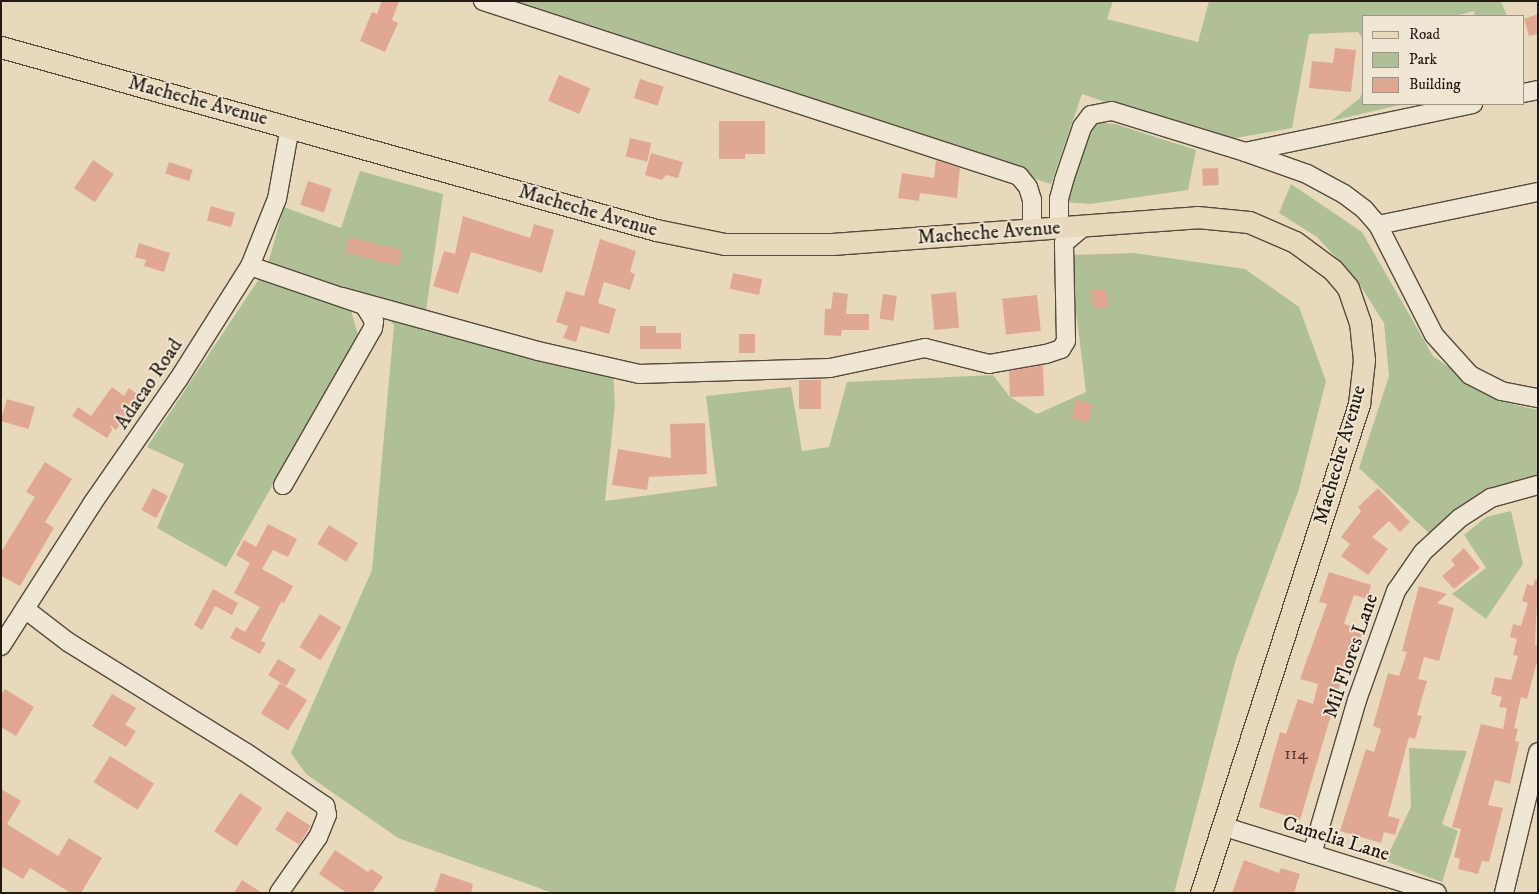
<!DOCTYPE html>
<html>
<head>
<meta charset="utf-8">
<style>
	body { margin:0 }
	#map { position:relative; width:1539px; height:894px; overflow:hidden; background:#e8d9bd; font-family:"IM FELL DW Pica",serif }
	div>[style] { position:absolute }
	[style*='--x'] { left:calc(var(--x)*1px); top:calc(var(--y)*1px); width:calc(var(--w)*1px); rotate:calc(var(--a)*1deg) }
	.green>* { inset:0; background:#b0c096 }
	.building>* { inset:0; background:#e0a893; transform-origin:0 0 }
	.roads { filter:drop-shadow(1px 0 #564a3c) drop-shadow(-1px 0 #564a3c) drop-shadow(0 1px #564a3c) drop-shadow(0 -1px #564a3c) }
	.minor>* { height:18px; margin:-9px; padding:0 9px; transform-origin:9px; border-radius:9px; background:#f0e6d4 }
	.major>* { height:21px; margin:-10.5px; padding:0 10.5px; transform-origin:10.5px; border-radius:10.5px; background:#e8d9bd }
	span { translate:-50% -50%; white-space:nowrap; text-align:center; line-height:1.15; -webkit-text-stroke:4px #f0e6d4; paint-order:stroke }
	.number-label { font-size:18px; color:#543e32 }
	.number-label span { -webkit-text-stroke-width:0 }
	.street-label { font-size:20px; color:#251a11 }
	.frame { position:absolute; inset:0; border:2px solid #251a11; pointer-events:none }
	.legend { position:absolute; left:1362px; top:15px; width:162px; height:90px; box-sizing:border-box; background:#f0e6d4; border:1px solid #9f9486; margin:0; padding:6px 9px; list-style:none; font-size:15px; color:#251a11 }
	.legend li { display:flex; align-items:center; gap:10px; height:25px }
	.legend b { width:25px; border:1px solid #9f9486 }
</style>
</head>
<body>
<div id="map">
	<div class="green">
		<i style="clip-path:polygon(481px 1px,1113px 1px,1107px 19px,1198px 42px,1209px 1px,1501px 1px,1507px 16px,1475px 16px,1474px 11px,1455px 16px,1363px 16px,1363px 39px,1358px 32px,1309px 34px,1292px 128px,1219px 141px,1082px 94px,1051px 184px)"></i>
		<i style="clip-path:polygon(1363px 91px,1363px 104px,1404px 104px,1331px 121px,1360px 98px)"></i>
		<i style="clip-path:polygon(1091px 122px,1115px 124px,1196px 150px,1188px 190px,1090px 204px,1065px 202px)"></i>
		<i style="clip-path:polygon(360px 171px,443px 194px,423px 331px,567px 357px,613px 370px,615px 404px,605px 501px,717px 486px,706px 396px,791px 387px,802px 451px,829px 447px,847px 382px,993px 375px,1010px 397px,1037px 414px,1086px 392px,1069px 255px,1134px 253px,1245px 269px,1299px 307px,1326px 381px,1299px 489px,1236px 659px,1174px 893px,553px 893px,398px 838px,306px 774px,291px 753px,372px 570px,394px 325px,371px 301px,346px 293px,358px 335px,226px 567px,157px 528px,184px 464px,147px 447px,267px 267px,284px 207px,341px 228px)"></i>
		<i style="clip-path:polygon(1291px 184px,1362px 232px,1433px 356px,1498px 401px,1538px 410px,1538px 475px,1430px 534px,1359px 468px,1389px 376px,1384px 323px,1356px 279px,1317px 237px,1279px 213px)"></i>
		<i style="clip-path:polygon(1511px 511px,1523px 564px,1486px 619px,1452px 594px,1486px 568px,1464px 535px,1486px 517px)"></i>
		<i style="clip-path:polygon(1409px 748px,1467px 751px,1442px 824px,1458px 831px,1442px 882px,1385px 861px,1411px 807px)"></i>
	</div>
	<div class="building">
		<i style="clip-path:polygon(382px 1px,399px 1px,392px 20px,398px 23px,385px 52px,360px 41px,372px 12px,377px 14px)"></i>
		<i style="clip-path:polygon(1538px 14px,1538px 34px,1529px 36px,1524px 19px)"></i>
		<i style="clip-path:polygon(1335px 48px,1356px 50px,1351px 92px,1309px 88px,1312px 61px,1333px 63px)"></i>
		<i style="left:559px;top:75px;width:34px;height:28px;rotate:23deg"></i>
		<i style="left:640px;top:79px;width:25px;height:20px;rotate:18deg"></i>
		<i style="clip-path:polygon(719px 121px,765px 121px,765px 154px,745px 154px,745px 159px,719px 159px)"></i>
		<i style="left:630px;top:138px;width:22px;height:19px;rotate:13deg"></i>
		<i style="clip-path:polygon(651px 153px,683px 162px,678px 178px,666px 175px,662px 180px,645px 175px)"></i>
		<i style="left:93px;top:160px;width:25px;height:34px;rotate:34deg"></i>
		<i style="clip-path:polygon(936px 160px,960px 168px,957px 198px,920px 193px,919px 201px,898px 198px,902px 173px,934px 178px)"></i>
		<i style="left:169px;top:162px;width:25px;height:12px;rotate:18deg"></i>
		<i style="left:1218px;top:168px;width:17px;height:16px;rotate:87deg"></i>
		<i style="left:308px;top:181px;width:25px;height:25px;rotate:18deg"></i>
		<i style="left:211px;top:206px;width:25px;height:15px;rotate:16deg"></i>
		<i style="clip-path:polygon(463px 216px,530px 238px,534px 224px,554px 230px,542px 273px,471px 252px,458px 294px,433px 286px,444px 251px,455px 254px)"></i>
		<i style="left:349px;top:237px;width:55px;height:16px;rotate:14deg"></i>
		<i style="clip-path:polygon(600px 239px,636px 251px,630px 272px,635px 274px,630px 290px,604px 282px,598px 303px,616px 309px,609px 334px,581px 326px,576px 342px,563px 338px,568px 326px,556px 322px,566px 291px,584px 296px)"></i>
		<i style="clip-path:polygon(139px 243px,170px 253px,164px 272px,144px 266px,146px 260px,135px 257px)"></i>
		<i style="left:733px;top:273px;width:30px;height:16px;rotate:12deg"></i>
		<i style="left:1106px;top:289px;width:18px;height:15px;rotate:84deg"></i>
		<i style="clip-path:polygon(833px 292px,848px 294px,846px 314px,869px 314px,869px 330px,842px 330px,841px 336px,824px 335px,825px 309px,831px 309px)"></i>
		<i style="left:956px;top:292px;width:36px;height:25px;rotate:85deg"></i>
		<i style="left:883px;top:294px;width:14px;height:25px;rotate:8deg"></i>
		<i style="left:1037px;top:295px;width:36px;height:35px;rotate:84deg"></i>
		<i style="clip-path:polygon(640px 326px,656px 326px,656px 333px,681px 333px,681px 349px,640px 349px)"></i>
		<i style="left:755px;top:334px;width:19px;height:16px;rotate:90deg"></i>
		<i style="clip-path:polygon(1043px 365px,1044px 396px,1010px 397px,1009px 371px)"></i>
		<i style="left:799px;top:380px;width:22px;height:29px"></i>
		<i style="clip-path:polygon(112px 387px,124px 396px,129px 388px,141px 397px,116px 430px,110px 425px,112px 430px,107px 438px,72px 416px,78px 407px,91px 416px)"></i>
		<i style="left:7px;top:399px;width:29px;height:23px;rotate:16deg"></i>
		<i style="left:1076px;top:400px;width:17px;height:19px;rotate:13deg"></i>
		<i style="clip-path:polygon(705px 423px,707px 474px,649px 477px,647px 490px,612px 485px,618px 449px,671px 458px,670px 424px)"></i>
		<i style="clip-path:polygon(45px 462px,72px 479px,45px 522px,54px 528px,20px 586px,1px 576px,1px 552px,35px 497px,26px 492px)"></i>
		<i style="left:153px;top:488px;width:17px;height:25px;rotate:28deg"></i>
		<i style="clip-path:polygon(1378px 488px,1410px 522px,1400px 532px,1389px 521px,1372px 537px,1388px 549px,1368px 575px,1341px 556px,1350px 544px,1341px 537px,1361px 511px,1358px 507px)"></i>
		<i style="clip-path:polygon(268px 524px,297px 539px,288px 557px,273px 550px,262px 569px,293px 586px,284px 603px,281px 602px,261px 641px,266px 643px,260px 654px,230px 638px,236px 627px,245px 632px,260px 607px,234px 593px,250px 563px,236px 555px,244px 540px,256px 547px)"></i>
		<i style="left:329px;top:525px;width:34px;height:22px;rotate:32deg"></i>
		<i style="clip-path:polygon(1464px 548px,1480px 568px,1454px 589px,1442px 576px,1455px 565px,1451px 560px)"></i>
		<i style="clip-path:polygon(1329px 572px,1371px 585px,1367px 599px,1354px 595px,1344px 624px,1364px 630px,1353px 663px,1347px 661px,1300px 820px,1259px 807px,1280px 732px,1286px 734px,1298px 699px,1313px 704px,1318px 684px,1300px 679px,1327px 604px,1319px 602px)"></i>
		<i style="clip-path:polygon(1535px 579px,1538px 580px,1535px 645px,1538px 646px,1538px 658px,1527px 699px,1521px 697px,1514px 728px,1518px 729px,1515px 741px,1519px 742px,1510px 784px,1495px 780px,1488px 805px,1503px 808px,1489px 862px,1482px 861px,1478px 874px,1458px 869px,1460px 859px,1454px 857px,1461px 829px,1452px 827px,1481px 724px,1503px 729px,1507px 708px,1499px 707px,1502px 697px,1491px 694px,1495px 677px,1511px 680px,1518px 656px,1513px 655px,1517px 639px,1510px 637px,1513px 624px,1521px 626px,1528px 603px,1522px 601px,1527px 584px,1533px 586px)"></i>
		<i style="clip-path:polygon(1419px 586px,1447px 594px,1437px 603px,1454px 608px,1439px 661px,1424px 657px,1418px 679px,1427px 681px,1417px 715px,1422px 716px,1415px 739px,1409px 737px,1388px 816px,1400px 819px,1395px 835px,1384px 832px,1381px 843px,1340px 831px,1366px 749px,1374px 752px,1381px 729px,1373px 726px,1388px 673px,1399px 676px,1407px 652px,1402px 651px)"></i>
		<i style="clip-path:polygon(213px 589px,238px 603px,232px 615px,215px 606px,202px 630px,194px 625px)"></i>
		<i style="left:320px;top:614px;width:25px;height:39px;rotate:32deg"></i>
		<i style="left:278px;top:659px;width:21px;height:19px;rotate:31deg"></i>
		<i style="left:280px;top:683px;width:32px;height:36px;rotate:32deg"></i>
		<i style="clip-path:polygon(5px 689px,34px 707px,16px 736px,1px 727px,1px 695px)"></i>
		<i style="clip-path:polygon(112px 694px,136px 708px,125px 725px,136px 731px,126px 747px,92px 726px)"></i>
		<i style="left:110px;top:756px;width:52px;height:31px;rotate:32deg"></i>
		<i style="clip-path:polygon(1px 789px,21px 801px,7px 824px,58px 856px,69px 838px,102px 858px,81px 893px,71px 893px,30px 868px,23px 879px,1px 866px)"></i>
		<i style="left:240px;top:793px;width:27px;height:46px;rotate:34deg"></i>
		<i style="left:287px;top:811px;width:28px;height:22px;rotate:32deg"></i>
		<i style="clip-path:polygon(335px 850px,368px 872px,371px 869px,383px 877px,372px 893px,347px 893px,319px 874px)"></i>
		<i style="clip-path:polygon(1244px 860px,1279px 873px,1281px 868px,1300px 874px,1294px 893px,1232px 893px)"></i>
		<i style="clip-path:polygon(441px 873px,473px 884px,471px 893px,434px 893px)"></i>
		<i style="clip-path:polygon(242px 880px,262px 893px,234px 893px)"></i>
	</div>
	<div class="roads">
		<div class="minor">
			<i style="--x:483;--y:1;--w:564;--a:18.08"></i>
			<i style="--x:1019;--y:176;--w:14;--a:51"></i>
			<i style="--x:1028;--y:187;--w:14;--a:73"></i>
			<i style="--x:1032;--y:200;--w:30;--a:90"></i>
			<i style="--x:1523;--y:93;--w:15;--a:-11"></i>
			<i style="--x:1245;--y:152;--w:233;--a:-11.9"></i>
			<i style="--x:1378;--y:225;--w:163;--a:-11.7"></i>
			<i style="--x:1059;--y:229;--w:30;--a:-90"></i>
			<i style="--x:1059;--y:199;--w:20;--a:-75"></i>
			<i style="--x:1064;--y:180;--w:56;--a:-71.2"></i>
			<i style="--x:1082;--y:127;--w:15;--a:-53"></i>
			<i style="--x:1091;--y:115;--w:21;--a:-11"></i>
			<i style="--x:1112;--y:111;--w:139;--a:17.1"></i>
			<i style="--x:1245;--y:152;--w:66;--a:19.5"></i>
			<i style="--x:1307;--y:174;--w:42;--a:28.4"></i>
			<i style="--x:1344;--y:194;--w:25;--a:37"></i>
			<i style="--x:1364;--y:209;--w:21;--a:49"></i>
			<i style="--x:1378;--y:225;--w:123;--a:63"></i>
			<i style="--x:1434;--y:335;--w:54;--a:48"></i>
			<i style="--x:1470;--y:375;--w:35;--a:27"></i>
			<i style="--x:1501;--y:391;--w:38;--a:11"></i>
			<i style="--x:250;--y:266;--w:120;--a:18.9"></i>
			<i style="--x:364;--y:305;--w:19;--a:58"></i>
			<i style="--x:374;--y:321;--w:7;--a:98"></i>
			<i style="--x:373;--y:328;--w:181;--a:119.8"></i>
			<i style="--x:342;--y:297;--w:203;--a:15.4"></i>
			<i style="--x:538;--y:351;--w:104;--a:12.8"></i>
			<i style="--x:639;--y:374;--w:191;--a:-1.8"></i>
			<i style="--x:830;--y:368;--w:97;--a:-11.9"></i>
			<i style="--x:925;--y:348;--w:66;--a:14"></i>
			<i style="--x:989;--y:364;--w:58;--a:-10"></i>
			<i style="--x:1046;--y:354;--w:16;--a:-18"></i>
			<i style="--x:1061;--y:349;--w:9;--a:-58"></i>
			<i style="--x:1066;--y:341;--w:98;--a:-91.2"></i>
			<i style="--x:1064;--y:243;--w:26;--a:-40"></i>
			<i style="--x:25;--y:609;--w:54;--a:37.5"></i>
			<i style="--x:68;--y:642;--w:208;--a:31.9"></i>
			<i style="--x:245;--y:752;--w:97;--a:34"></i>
			<i style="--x:325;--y:806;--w:9;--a:77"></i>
			<i style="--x:327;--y:815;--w:24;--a:112"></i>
			<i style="--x:318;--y:837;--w:68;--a:124.9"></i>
			<i style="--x:1;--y:646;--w:169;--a:-57.3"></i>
			<i style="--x:92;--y:504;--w:151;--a:-55.3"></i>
			<i style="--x:178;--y:380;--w:135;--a:-57.7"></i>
			<i style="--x:250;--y:266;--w:72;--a:-68.1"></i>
			<i style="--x:277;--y:199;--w:73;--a:-79.8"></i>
			<i style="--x:1222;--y:826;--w:225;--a:17.3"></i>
			<i style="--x:1312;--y:854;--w:160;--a:-73.7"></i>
			<i style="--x:1357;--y:700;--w:116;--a:-70.3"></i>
			<i style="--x:1396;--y:591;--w:47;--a:-55.3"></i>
			<i style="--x:1423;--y:552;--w:50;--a:-42.6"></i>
			<i style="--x:1460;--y:518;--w:37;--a:-33"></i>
			<i style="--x:1491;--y:498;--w:49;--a:-15.5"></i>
			<i style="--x:1504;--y:893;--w:145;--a:-76.4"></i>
		</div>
		<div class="major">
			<i style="--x:1;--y:47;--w:680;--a:15.61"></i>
			<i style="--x:656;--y:230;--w:70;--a:11.5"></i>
			<i style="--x:725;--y:244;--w:107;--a:0"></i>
			<i style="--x:832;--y:244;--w:366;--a:-4.2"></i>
			<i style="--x:1197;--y:217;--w:52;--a:5.5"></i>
			<i style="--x:1249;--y:222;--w:50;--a:23.5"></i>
			<i style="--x:1295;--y:242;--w:47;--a:36.4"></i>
			<i style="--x:1333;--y:270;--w:23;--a:50"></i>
			<i style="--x:1348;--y:288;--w:36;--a:71"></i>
			<i style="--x:1360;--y:322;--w:38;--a:84"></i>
			<i style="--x:1364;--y:360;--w:44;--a:96.5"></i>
			<i style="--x:1359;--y:404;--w:514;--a:107.91"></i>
		</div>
	</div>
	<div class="number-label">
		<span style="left:1296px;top:754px">114</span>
	</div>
	<div class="street-label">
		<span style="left:198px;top:101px;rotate:15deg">Macheche Avenue</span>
		<span style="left:588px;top:211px;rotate:16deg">Macheche Avenue</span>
		<span style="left:989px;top:233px;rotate:-4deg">Macheche Avenue</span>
		<span style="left:149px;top:384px;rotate:-56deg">Adacao Road</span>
		<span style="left:1340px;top:455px;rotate:-74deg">Macheche Avenue</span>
		<span style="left:1351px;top:656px;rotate:-71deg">Mil Flores Lane</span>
		<span style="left:1336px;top:839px;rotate:17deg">Camelia Lane</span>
	</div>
	<div class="frame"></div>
	<ul class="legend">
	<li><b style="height:6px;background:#e8d9bd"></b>Road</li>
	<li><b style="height:14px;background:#b0c096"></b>Park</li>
	<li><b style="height:14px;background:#e0a893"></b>Building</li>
	</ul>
</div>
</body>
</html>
